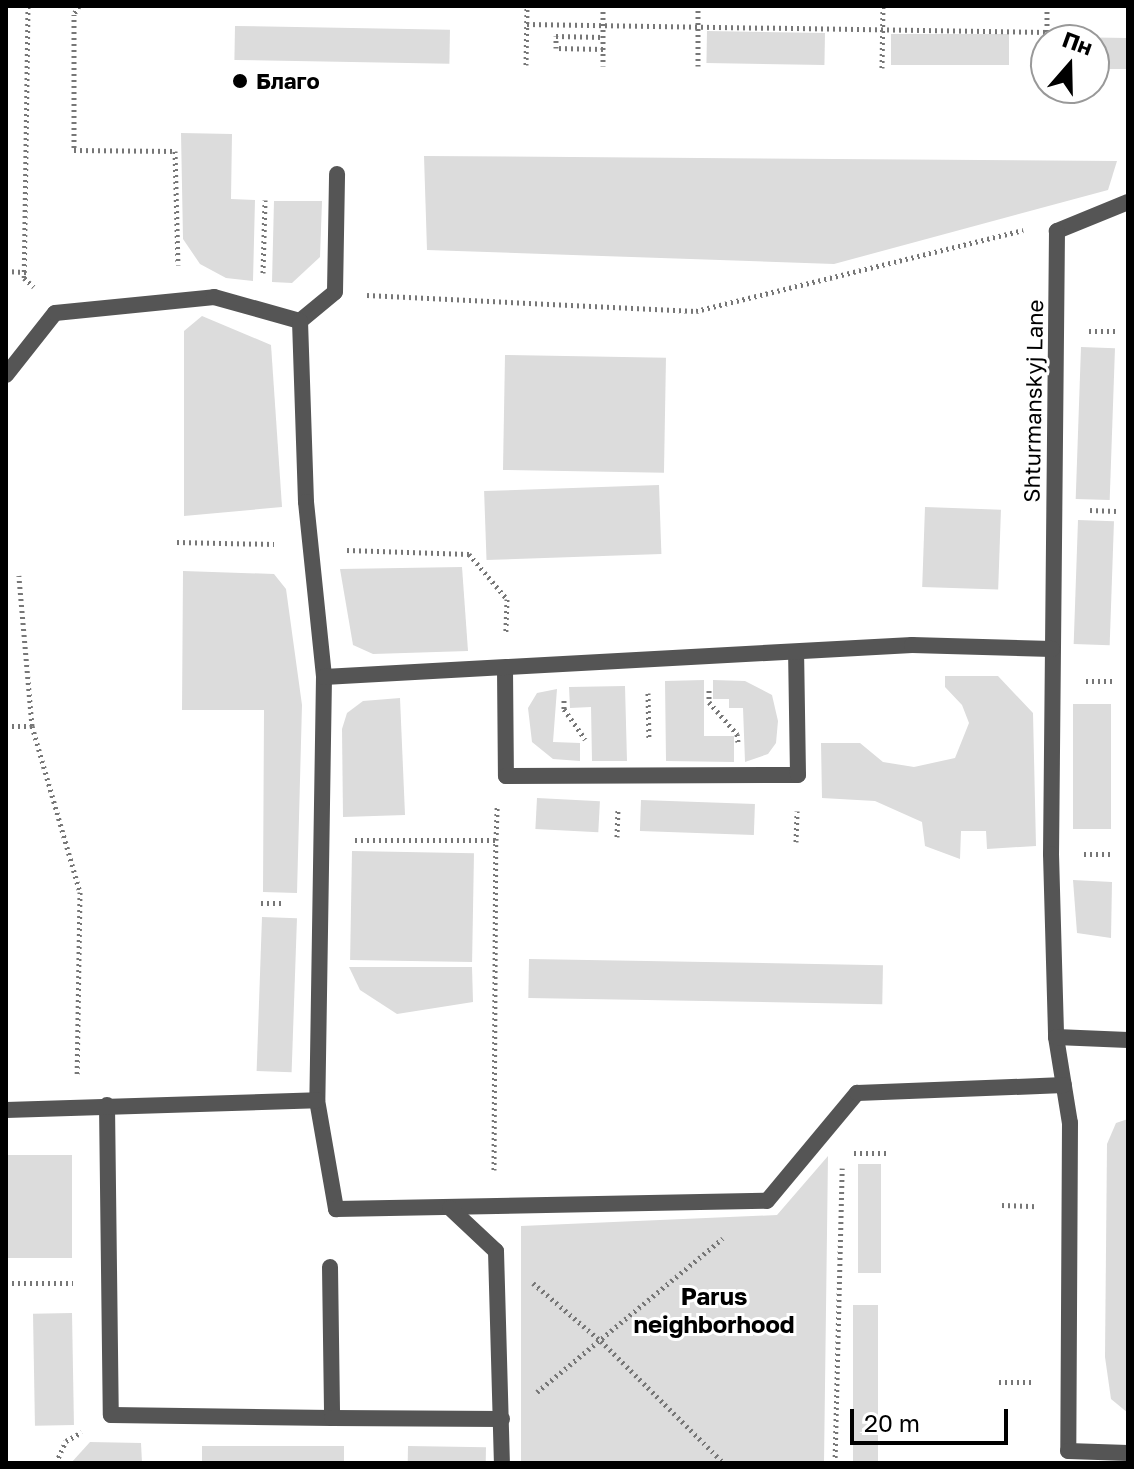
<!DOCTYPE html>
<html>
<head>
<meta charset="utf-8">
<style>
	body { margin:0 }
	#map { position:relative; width:1134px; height:1469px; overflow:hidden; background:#fff; font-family:"Golos Text",sans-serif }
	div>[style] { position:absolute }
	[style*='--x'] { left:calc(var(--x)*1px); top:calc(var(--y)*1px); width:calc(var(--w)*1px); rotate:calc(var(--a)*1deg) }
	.green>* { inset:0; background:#dcdcdc; transform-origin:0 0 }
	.path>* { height:5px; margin-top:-2.5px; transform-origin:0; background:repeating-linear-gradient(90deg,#777 0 2px,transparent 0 6px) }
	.service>* { height:16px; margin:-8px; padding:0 8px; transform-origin:8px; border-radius:8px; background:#555 }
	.dots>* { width:22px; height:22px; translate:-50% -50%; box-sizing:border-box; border:4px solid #fff; border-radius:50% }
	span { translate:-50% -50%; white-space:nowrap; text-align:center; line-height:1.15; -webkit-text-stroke:6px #fff; paint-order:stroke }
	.poi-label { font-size:22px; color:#000; font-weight:700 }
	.left { translate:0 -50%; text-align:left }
	.street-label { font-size:22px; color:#000 }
	.neighbourhood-label { font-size:24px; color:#000; font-weight:700 }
	.frame { position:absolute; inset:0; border:8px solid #000; pointer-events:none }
	.north { position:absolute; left:1030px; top:24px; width:80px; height:80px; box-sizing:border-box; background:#fff; border:2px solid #999; border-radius:50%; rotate:20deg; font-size:22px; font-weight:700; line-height:32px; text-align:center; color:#000 }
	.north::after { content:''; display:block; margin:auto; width:28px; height:36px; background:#000; clip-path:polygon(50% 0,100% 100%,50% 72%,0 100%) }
	.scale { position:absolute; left:850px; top:1409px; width:158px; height:36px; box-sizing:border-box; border:4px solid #000; border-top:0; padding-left:10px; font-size:24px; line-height:28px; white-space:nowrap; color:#000; -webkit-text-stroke:6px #fff; paint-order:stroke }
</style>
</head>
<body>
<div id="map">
	<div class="green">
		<i style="left:235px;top:26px;width:215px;height:34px;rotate:1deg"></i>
		<i style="left:707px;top:31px;width:118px;height:32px;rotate:1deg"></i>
		<i style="left:891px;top:34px;width:118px;height:31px"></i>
		<i style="clip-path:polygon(1062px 37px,1128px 38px,1128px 69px,1094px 69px,1094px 40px)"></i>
		<i style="clip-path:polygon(181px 133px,232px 134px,231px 199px,255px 200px,253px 281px,226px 278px,200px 264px,183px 239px)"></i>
		<i style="clip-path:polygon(424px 156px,1117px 161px,1108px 190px,834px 264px,427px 250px)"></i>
		<i style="clip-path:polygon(274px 201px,322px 201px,320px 257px,292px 283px,272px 282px)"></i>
		<i style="clip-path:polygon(202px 316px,271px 345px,282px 507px,184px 516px,184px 331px)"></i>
		<i style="left:1081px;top:347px;width:34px;height:152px;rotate:2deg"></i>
		<i style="left:505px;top:355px;width:161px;height:115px;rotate:1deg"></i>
		<i style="left:659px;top:485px;width:69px;height:175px;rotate:88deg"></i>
		<i style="left:925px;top:507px;width:76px;height:80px;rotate:2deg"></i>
		<i style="left:1078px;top:520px;width:36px;height:124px;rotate:2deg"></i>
		<i style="clip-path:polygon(462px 567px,468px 651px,373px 654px,353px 645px,340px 569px)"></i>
		<i style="clip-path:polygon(183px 571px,274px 574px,286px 589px,302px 705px,297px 893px,263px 892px,264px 710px,182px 710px)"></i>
		<i style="clip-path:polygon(945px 676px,998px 676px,1033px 713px,1036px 846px,987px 849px,986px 831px,961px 831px,960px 859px,925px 846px,922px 822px,875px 801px,822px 798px,821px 743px,860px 743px,883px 762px,914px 767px,955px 758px,969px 723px,962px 705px,945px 687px)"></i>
		<i style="clip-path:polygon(704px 680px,704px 736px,734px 736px,734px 762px,666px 761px,665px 681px)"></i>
		<i style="clip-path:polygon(713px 680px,745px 681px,772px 695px,778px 721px,776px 743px,768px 754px,745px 762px,743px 708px,729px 708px,729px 699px,713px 699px)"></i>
		<i style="clip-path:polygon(625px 686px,627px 761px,592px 761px,591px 707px,570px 708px,569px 687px)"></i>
		<i style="clip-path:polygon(557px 689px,553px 742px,580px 743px,580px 761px,553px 759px,532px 742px,528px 708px,537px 693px)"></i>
		<i style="clip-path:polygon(400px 698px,405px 815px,343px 817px,342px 729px,347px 713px,363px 701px)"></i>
		<i style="left:1111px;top:704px;width:125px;height:38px;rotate:90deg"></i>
		<i style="left:537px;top:798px;width:63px;height:31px;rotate:3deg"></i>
		<i style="left:641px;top:800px;width:114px;height:31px;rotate:2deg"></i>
		<i style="left:352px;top:851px;width:122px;height:109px;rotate:1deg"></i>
		<i style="clip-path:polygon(1073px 880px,1112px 882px,1111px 938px,1077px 933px)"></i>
		<i style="left:262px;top:917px;width:35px;height:154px;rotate:2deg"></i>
		<i style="left:529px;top:959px;width:354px;height:39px;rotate:1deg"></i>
		<i style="clip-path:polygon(349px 967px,472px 967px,473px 1002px,397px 1014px,360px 990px)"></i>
		<i style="clip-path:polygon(1128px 1119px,1128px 1413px,1111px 1399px,1105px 1357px,1107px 1144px,1116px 1123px)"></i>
		<i style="left:72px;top:1155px;width:103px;height:66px;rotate:90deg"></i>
		<i style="clip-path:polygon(828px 1156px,824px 1463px,521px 1463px,521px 1226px,777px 1215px)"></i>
		<i style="left:858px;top:1164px;width:23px;height:109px"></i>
		<i style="left:853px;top:1305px;width:25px;height:158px"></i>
		<i style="left:72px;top:1313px;width:112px;height:39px;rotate:89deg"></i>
		<i style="clip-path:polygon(90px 1442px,141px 1443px,142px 1463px,71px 1463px)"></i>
		<i style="left:202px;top:1446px;width:142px;height:17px"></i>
		<i style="left:408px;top:1446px;width:78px;height:17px;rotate:1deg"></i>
	</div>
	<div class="path">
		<i style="--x:28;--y:6;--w:272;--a:90.8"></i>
		<i style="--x:24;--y:278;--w:13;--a:42"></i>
		<i style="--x:79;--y:6;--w:9;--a:122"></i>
		<i style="--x:74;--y:14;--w:136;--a:90"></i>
		<i style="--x:74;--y:150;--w:101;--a:0.6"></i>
		<i style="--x:175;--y:151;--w:114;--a:88.5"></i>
		<i style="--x:603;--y:6;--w:60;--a:90"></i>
		<i style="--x:1047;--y:6;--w:34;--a:90"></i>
		<i style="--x:527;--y:24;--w:520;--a:0.88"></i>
		<i style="--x:603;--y:49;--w:47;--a:-178.8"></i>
		<i style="--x:556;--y:48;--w:12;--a:-90"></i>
		<i style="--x:556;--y:36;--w:47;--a:1.2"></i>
		<i style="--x:526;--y:65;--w:59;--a:-89"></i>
		<i style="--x:698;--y:66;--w:60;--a:-90"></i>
		<i style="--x:882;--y:68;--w:62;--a:-89.1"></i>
		<i style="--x:6;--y:271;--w:22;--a:3"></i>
		<i style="--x:263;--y:273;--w:73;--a:-88.4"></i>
		<i style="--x:367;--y:295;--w:329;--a:2.8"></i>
		<i style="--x:696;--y:311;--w:337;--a:-13.9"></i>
		<i style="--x:1089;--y:331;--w:27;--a:0"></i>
		<i style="--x:1090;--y:510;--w:26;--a:2"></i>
		<i style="--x:177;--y:542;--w:97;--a:1.2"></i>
		<i style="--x:347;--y:550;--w:122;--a:1.9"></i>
		<i style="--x:469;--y:554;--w:59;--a:49.8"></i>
		<i style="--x:507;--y:599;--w:33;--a:92"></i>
		<i style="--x:1086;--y:681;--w:29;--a:0"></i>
		<i style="--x:709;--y:690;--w:12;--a:90"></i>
		<i style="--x:709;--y:702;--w:43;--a:48.8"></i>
		<i style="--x:737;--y:734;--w:8;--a:83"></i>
		<i style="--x:648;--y:693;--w:46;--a:88.8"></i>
		<i style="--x:564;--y:700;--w:9;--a:90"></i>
		<i style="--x:564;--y:709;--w:37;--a:55"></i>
		<i style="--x:6;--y:726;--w:26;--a:0"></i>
		<i style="--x:32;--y:726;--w:151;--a:-95"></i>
		<i style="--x:32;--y:726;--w:173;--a:73.9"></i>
		<i style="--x:80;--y:892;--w:182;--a:90.9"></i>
		<i style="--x:617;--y:837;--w:27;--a:-88"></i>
		<i style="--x:355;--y:840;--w:141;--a:0"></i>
		<i style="--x:496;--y:840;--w:33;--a:-88"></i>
		<i style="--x:796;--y:842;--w:31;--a:-88"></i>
		<i style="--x:1084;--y:854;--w:30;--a:0"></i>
		<i style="--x:261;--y:903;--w:23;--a:0"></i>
		<i style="--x:854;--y:1153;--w:35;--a:0"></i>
		<i style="--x:494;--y:1170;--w:330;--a:-89.7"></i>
		<i style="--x:1002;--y:1205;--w:35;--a:2"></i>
		<i style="--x:6;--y:1283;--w:67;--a:0"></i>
		<i style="--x:533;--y:1283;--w:89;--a:40.5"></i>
		<i style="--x:601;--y:1341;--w:173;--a:44.8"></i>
		<i style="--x:999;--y:1382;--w:35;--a:0"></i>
		<i style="--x:537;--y:1392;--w:241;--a:-39.6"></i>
		<i style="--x:56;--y:1463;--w:24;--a:-66"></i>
		<i style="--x:66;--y:1441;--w:18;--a:-29"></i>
		<i style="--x:835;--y:1463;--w:295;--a:-88.6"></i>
	</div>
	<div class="service">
		<i style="--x:1128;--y:202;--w:77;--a:157.8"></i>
		<i style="--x:1057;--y:231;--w:623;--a:90.55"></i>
		<i style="--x:1051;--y:854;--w:183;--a:88.4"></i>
		<i style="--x:1056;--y:1037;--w:87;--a:80.8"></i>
		<i style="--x:1070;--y:1123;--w:328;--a:90.3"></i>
		<i style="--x:1068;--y:1451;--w:60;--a:1.9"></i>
		<i style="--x:300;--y:321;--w:45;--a:-39.6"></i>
		<i style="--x:335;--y:292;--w:118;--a:-89"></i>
		<i style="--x:6;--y:375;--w:79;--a:-51.7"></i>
		<i style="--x:55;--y:313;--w:160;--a:-5.7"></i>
		<i style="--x:214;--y:297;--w:89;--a:15.6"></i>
		<i style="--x:300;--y:321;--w:181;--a:88.1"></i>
		<i style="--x:306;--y:502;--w:176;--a:84.1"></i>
		<i style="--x:324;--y:677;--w:423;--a:90.9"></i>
		<i style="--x:317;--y:1100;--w:111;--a:80.1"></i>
		<i style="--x:336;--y:1209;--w:431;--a:-1.1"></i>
		<i style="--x:767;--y:1201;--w:141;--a:-50.2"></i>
		<i style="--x:857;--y:1093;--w:207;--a:-2.2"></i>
		<i style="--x:505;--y:669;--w:107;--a:89.5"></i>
		<i style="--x:506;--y:776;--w:292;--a:-0.2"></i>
		<i style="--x:798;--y:775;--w:123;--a:-90.9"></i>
		<i style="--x:324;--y:677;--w:589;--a:-3.12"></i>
		<i style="--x:912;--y:645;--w:140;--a:1.6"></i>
		<i style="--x:1056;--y:1037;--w:72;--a:2.4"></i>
		<i style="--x:107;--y:1105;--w:310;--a:89.3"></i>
		<i style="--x:111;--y:1415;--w:221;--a:0.8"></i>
		<i style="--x:6;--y:1110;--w:311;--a:-1.8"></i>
		<i style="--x:450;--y:1208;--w:63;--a:43.1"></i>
		<i style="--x:496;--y:1251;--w:212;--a:88.4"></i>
		<i style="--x:330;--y:1267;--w:151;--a:89.2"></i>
		<i style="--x:332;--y:1418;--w:170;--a:0.3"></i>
	</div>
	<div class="dots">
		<i style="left:240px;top:81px;background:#000"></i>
	</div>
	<div class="poi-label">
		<span class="left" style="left:256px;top:81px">Благо</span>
	</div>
	<div class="street-label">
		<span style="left:1033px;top:401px;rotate:-89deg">Shturmanskyj Lane</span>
	</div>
	<div class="neighbourhood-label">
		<span style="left:714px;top:1310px">Parus<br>neighborhood</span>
	</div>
	<div class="frame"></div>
	<div class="north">Пн</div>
	<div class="scale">20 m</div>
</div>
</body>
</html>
